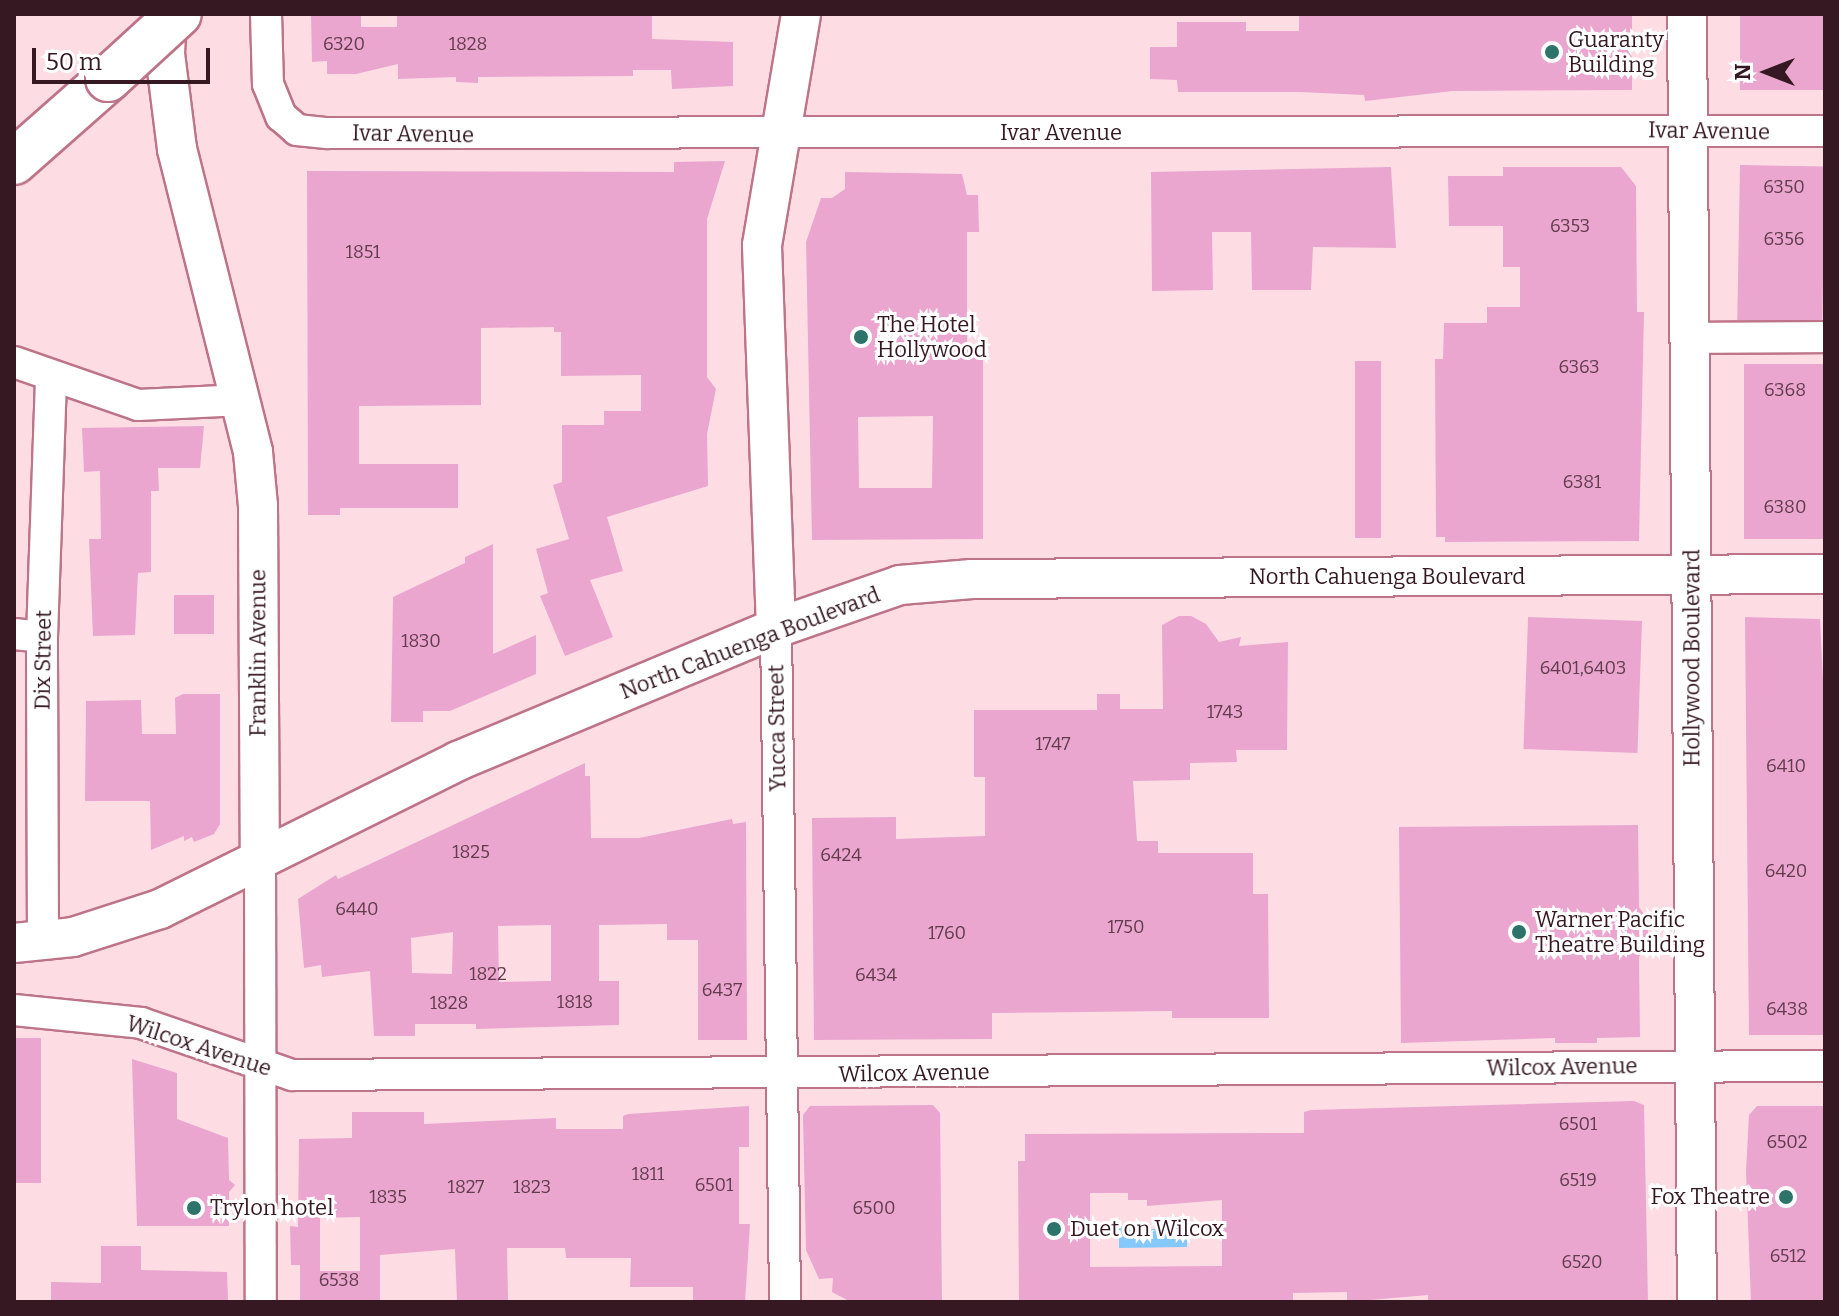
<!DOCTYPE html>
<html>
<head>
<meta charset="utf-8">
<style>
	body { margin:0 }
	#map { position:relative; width:1839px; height:1316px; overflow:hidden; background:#fedce4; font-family:Bitter,serif }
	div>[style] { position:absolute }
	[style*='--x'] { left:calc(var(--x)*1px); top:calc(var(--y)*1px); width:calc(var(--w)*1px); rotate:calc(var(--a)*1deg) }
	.water>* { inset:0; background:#85c8fb }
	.building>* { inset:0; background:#eaa6cf; transform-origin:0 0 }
	.roads { filter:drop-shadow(2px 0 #bd7488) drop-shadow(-2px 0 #bd7488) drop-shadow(0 2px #bd7488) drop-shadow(0 -2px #bd7488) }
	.minor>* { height:30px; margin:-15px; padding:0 15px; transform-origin:15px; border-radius:15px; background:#fff }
	.major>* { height:38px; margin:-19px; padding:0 19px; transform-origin:19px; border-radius:19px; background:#fff }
	.highway>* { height:44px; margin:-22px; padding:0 22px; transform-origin:22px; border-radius:22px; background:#fff }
	.bridges { filter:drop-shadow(2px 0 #bd7488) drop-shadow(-2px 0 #bd7488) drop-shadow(0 2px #bd7488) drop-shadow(0 -2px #bd7488) }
	.highway-bridge>* { height:44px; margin:-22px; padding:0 22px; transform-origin:22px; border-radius:22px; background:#fff }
	.dots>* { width:22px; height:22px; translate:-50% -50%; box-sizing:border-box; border:4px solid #fff; border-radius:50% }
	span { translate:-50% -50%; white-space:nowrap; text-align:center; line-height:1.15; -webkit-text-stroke:6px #fff; paint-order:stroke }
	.number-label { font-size:18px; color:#623c4c }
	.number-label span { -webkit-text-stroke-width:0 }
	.poi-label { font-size:22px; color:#351821 }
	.left { translate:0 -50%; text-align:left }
	.right { translate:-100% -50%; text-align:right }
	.street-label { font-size:22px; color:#351821 }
	.frame { position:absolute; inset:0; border:16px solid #351821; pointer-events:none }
	.north { position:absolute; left:1727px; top:32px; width:80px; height:80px; -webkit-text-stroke:6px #fff; paint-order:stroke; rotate:270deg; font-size:22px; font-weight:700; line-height:32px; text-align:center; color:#351821 }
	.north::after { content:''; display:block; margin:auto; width:28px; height:36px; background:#351821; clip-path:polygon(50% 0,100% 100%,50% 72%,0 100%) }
	.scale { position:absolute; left:32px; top:48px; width:178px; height:36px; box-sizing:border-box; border:4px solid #351821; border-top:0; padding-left:10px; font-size:24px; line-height:28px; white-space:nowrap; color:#351821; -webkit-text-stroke:6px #fff; paint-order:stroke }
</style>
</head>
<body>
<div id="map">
	<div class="water">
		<i style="clip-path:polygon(1187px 1225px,1187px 1247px,1119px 1248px,1119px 1226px,1135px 1226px,1136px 1231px)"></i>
	</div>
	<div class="building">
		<i style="clip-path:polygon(311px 14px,361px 14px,361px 27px,397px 27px,397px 14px,652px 14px,652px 39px,733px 42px,733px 86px,672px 89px,671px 70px,633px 70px,633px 76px,478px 77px,478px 83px,456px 82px,456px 77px,398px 79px,398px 64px,356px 74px,327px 74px,327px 61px,312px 62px)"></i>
		<i style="clip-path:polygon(1299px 14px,1632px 14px,1632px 90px,1453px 91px,1365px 101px,1364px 95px,1300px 92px,1178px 92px,1177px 80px,1150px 79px,1150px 47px,1177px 47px,1177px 22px,1246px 22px,1246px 31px,1299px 31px)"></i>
		<i style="left:1740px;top:14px;width:85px;height:76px"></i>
		<i style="clip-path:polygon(725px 161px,707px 219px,707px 377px,716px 389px,707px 434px,708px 486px,607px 517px,623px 571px,590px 580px,613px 637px,565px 656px,540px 596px,548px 593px,536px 549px,569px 539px,553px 485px,562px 482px,562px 425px,604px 425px,604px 411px,641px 411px,641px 375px,561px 376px,561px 332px,554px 332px,554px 327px,481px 328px,481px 405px,359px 406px,359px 464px,458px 464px,458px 508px,340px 508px,340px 515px,308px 515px,307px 171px,674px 172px,674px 162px)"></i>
		<i style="left:1740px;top:165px;width:85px;height:155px;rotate:1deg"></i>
		<i style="clip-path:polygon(1391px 167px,1396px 248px,1313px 247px,1311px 290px,1252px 290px,1251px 232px,1212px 232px,1213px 290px,1152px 291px,1151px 172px)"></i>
		<i style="clip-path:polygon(1503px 167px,1621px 167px,1636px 186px,1637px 312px,1644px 312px,1639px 541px,1445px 542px,1445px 537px,1436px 537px,1435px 359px,1443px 359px,1444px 323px,1487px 323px,1487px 307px,1520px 307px,1520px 267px,1503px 267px,1503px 226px,1449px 226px,1448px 176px,1503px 176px)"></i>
		<i style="clip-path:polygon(evenodd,845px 172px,962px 174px,967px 195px,978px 195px,979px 232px,967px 232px,967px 349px,983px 349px,983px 539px,812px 540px,806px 242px,821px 198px,832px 198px,845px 189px,845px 172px,933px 416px,932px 488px,859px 488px,858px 417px,933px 416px)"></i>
		<i style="left:1355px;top:361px;width:26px;height:177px"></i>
		<i style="left:1744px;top:364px;width:81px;height:175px"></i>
		<i style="clip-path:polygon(204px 426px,200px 468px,158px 468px,159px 491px,151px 491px,151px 572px,138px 573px,135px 635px,93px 636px,89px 539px,101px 539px,100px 471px,84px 472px,82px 428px)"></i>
		<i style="clip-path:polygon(493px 544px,493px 654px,536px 635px,536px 674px,450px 711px,423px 711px,423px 722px,391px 722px,393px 597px,465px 563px,465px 557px)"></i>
		<i style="left:174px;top:595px;width:40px;height:39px"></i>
		<i style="clip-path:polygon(1179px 616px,1191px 616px,1206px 624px,1219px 642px,1241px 637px,1239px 646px,1288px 642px,1287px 750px,1236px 750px,1237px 762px,1190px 763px,1190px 780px,1133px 781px,1137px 841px,1158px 841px,1158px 853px,1253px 853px,1253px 894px,1268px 894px,1269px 1018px,1172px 1018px,1172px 1011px,992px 1013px,992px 1039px,814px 1040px,812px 818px,896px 817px,896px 839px,985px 836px,985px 777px,974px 777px,974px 710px,1097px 710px,1097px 694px,1120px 694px,1120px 709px,1163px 709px,1162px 625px)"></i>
		<i style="clip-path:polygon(1745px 617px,1820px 619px,1825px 720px,1825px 1035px,1749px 1035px)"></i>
		<i style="left:1642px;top:621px;width:132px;height:114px;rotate:92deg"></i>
		<i style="clip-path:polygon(183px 694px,220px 694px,220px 824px,214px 834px,194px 842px,192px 837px,184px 841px,184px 836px,151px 850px,150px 801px,85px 801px,86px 701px,141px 700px,142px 734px,176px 734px,175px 698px)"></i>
		<i style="clip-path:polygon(evenodd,585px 763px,585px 776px,590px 776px,591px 838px,639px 838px,732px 819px,733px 824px,746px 822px,747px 1040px,698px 1040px,698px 940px,667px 940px,667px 924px,599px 925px,599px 981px,619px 981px,619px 1025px,476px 1029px,476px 1024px,415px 1024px,415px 1036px,374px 1036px,370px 971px,322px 977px,321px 965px,304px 968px,298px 899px,336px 875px,338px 879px,585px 763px,551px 925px,551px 981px,499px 982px,498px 926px,551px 925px,585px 763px,453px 932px,452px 974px,412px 973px,411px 938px,453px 932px)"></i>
		<i style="clip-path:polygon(1638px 825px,1639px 907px,1649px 922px,1647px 944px,1639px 957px,1640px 1037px,1597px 1038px,1597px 1043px,1555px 1043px,1555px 1038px,1401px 1043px,1399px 827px)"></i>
		<i style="left:14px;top:1038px;width:27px;height:145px"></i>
		<i style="clip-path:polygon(132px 1059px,177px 1073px,177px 1119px,228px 1138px,229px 1180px,235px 1185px,229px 1192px,229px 1226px,137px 1226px)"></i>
		<i style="clip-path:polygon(evenodd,1634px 1101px,1644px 1105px,1648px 1302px,1428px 1302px,1428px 1295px,1347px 1302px,1347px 1292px,1293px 1293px,1293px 1302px,1019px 1302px,1018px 1161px,1025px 1161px,1025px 1134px,1304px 1133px,1304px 1112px,1311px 1110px,1634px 1101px,1090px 1193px,1128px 1193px,1128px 1200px,1147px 1200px,1147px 1206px,1222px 1200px,1222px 1266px,1090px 1267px,1090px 1193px)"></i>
		<i style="clip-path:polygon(933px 1105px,940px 1113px,942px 1302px,849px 1301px,832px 1292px,833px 1278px,819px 1279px,806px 1250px,803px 1115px,810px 1106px)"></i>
		<i style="clip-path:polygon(evenodd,749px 1106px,749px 1147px,739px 1147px,739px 1224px,750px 1224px,745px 1302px,693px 1302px,693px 1287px,630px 1287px,631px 1258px,566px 1258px,565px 1248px,507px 1248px,508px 1302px,457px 1302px,455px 1249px,380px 1255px,380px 1302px,300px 1302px,300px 1265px,291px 1265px,290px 1226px,298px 1227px,299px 1139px,352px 1138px,352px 1112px,424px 1112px,424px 1124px,556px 1118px,556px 1129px,623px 1129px,623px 1116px,628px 1114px,749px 1106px,360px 1217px,360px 1271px,320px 1271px,320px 1218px,360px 1217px)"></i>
		<i style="clip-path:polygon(1757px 1106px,1825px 1106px,1825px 1302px,1751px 1302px,1746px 1171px,1749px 1115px)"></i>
		<i style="clip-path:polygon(101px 1246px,141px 1246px,141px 1270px,227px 1272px,228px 1302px,51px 1302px,51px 1282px,101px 1283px)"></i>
	</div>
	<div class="roads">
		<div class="minor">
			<i style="--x:266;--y:14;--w:70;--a:88.4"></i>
			<i style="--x:268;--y:84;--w:35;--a:68"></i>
			<i style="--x:281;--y:116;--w:21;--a:41"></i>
			<i style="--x:297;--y:130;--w:30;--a:6"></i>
			<i style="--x:327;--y:133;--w:1498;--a:-0.08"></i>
			<i style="--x:1689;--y:338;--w:136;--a:-0.4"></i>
			<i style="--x:14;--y:362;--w:131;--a:19.1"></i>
			<i style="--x:138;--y:405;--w:105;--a:-2.7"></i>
			<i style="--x:776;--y:628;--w:674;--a:89.23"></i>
			<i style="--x:14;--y:634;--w:28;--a:6"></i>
			<i style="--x:260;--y:859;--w:443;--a:89.9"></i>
			<i style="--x:43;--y:941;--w:304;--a:-90.2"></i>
			<i style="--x:42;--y:637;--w:258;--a:-88"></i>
			<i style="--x:14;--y:1010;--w:128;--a:5.8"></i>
			<i style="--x:141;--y:1023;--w:160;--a:19"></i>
			<i style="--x:292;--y:1075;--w:1533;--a:-0.34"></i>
		</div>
		<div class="major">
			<i style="--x:167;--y:14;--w:40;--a:92.9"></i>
			<i style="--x:165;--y:54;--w:96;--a:82.8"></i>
			<i style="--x:177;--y:149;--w:312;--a:75.9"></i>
			<i style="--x:253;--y:452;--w:54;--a:84.7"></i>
			<i style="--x:258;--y:506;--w:353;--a:89.7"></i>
			<i style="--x:1687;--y:14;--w:1288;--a:89.56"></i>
			<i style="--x:776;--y:628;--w:383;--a:-92.1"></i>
			<i style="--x:762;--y:245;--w:234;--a:-80.4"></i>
			<i style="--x:14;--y:943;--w:59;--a:-5.8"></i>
			<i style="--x:73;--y:937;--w:91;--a:-17.8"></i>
			<i style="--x:160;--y:909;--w:333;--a:-26.4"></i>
			<i style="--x:458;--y:761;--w:345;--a:-22.7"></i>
			<i style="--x:776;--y:628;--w:131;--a:-19.1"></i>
			<i style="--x:900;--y:585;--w:72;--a:-4.8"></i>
			<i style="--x:972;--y:579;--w:853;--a:-0.34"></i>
		</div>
		<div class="highway">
			<i style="--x:14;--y:162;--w:125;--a:-41.4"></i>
		</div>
	</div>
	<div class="bridges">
		<div class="highway-bridge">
			<i style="--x:108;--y:79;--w:96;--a:-42.5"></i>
		</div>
	</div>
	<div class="dots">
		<i style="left:1552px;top:52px;background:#2d7369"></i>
		<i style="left:861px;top:337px;background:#2d7369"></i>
		<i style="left:1519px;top:932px;background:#2d7369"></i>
		<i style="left:1786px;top:1197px;background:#2d7369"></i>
		<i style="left:194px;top:1208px;background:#2d7369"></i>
		<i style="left:1054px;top:1229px;background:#2d7369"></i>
	</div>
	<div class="number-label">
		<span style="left:344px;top:44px">6320</span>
		<span style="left:468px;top:44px">1828</span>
		<span style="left:1784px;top:187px">6350</span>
		<span style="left:1570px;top:226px">6353</span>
		<span style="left:1784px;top:239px">6356</span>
		<span style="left:363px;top:252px">1851</span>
		<span style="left:1579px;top:367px">6363</span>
		<span style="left:1785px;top:390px">6368</span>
		<span style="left:1582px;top:482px">6381</span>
		<span style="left:1785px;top:507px">6380</span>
		<span style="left:421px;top:641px">1830</span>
		<span style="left:1583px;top:668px">6401,6403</span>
		<span style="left:1225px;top:712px">1743</span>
		<span style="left:1053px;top:744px">1747</span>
		<span style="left:1786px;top:766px">6410</span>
		<span style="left:471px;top:852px">1825</span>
		<span style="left:841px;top:855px">6424</span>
		<span style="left:1786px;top:871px">6420</span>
		<span style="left:357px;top:909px">6440</span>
		<span style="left:1126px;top:927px">1750</span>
		<span style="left:947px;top:933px">1760</span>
		<span style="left:488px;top:974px">1822</span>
		<span style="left:876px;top:975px">6434</span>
		<span style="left:722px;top:990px">6437</span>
		<span style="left:575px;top:1002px">1818</span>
		<span style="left:449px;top:1003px">1828</span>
		<span style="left:1787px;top:1009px">6438</span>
		<span style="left:1578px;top:1124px">6501</span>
		<span style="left:1787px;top:1142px">6502</span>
		<span style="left:648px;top:1174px">1811</span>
		<span style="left:1578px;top:1180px">6519</span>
		<span style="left:714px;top:1185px">6501</span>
		<span style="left:466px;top:1187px">1827</span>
		<span style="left:532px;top:1187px">1823</span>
		<span style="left:388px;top:1197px">1835</span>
		<span style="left:874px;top:1208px">6500</span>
		<span style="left:1788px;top:1256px">6512</span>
		<span style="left:1582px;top:1262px">6520</span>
		<span style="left:339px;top:1280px">6538</span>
	</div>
	<div class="poi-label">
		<span class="left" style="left:1568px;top:52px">Guaranty<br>Building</span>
		<span class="left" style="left:877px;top:337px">The Hotel<br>Hollywood</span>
		<span class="left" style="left:1535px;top:932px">Warner Pacific<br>Theatre Building</span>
		<span class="right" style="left:1770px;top:1197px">Fox Theatre</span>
		<span class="left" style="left:210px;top:1208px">Trylon hotel</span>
		<span class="left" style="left:1070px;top:1229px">Duet on Wilcox</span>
	</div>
	<div class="street-label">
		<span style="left:1709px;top:131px;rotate:1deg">Ivar Avenue</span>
		<span style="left:1061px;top:133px">Ivar Avenue</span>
		<span style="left:413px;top:134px;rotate:1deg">Ivar Avenue</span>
		<span style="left:1387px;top:577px">North Cahuenga Boulevard</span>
		<span style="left:750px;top:643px;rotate:-21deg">North Cahuenga Boulevard</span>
		<span style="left:258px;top:653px;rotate:-90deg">Franklin Avenue</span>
		<span style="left:1692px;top:658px;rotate:-90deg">Hollywood Boulevard</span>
		<span style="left:43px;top:660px;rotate:-89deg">Dix Street</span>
		<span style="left:777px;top:728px;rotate:-91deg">Yucca Street</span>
		<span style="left:199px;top:1046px;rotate:18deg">Wilcox Avenue</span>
		<span style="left:1562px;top:1067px;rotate:-1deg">Wilcox Avenue</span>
		<span style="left:914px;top:1073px;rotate:-1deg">Wilcox Avenue</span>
	</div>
	<div class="frame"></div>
	<div class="north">N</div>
	<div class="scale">50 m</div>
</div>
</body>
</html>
